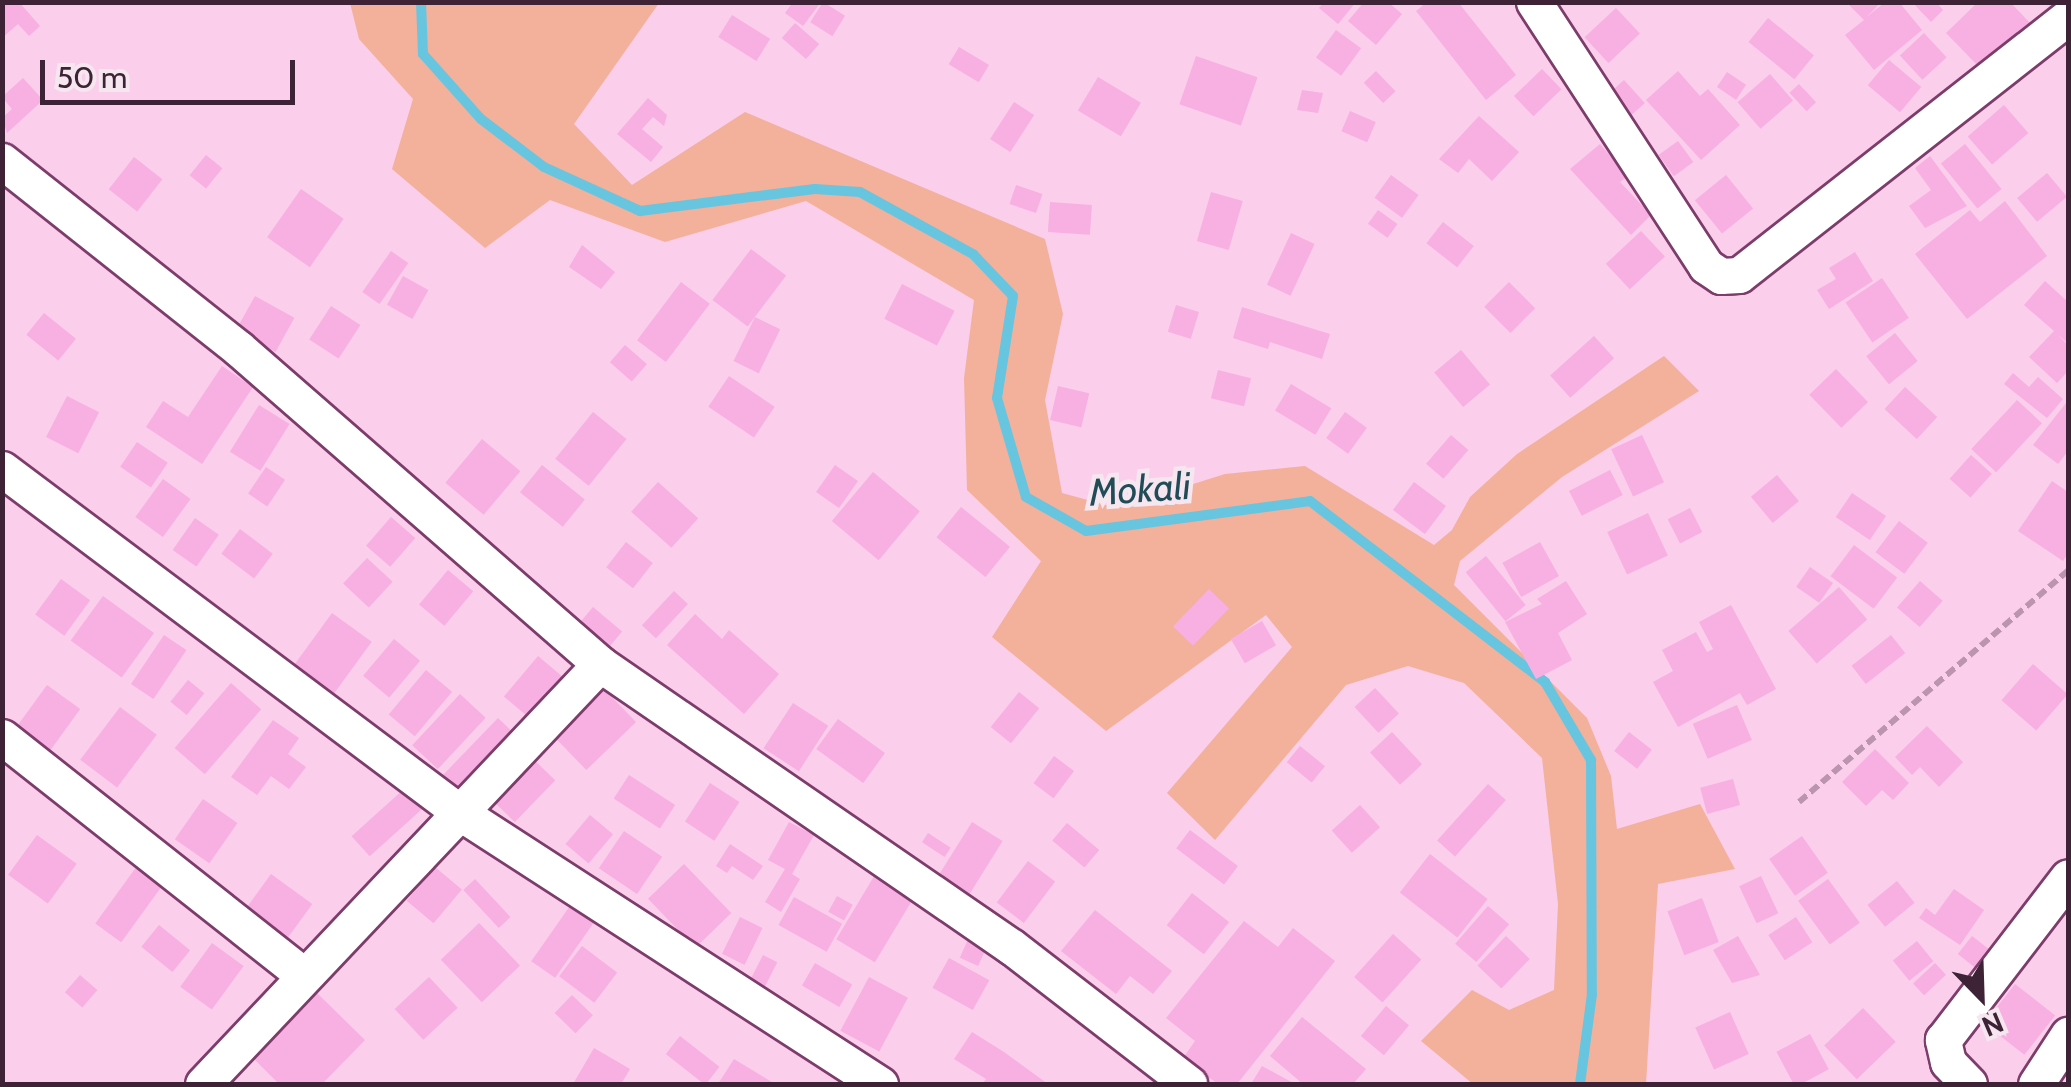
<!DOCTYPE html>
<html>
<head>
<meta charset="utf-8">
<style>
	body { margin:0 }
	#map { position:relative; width:2071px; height:1087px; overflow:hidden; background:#fbceec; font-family:Cabin,sans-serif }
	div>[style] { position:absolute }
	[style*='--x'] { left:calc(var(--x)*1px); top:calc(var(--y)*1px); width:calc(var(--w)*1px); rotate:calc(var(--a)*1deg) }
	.green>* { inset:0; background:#f3b09b }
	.stream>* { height:10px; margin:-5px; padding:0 5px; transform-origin:5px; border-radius:5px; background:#68c5df }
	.building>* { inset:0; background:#f8afe2; transform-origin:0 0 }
	.path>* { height:6px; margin-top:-3px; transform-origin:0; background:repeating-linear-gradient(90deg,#bb94af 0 10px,transparent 0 15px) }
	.roads { filter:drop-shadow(2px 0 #7c3d6b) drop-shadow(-2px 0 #7c3d6b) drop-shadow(0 2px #7c3d6b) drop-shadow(0 -2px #7c3d6b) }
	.street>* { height:35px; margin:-17.5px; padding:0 17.5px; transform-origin:17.5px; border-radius:17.5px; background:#fff }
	span { translate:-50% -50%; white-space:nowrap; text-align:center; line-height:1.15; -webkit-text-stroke:9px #f5e6f0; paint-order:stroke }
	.water-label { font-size:38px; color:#214b57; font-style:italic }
	.frame { position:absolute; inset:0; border:5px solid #3e2236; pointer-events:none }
	.north { position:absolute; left:1931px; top:947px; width:100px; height:100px; -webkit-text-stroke:8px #f5e6f0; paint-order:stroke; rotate:157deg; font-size:28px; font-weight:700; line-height:40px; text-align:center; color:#3e2236 }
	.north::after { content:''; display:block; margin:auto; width:35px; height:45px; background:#3e2236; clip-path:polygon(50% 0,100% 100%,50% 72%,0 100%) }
	.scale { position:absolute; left:40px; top:60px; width:255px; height:45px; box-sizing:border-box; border:5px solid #3e2236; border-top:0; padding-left:12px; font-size:30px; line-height:35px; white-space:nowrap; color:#3e2236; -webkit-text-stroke:8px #f5e6f0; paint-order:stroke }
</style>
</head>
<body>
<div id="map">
	<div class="green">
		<i style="clip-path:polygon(350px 3px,659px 3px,574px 124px,632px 185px,745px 112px,1045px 239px,1063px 314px,1045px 400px,1062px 493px,1117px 508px,1225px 474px,1305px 466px,1434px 545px,1452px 530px,1470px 497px,1517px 454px,1664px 356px,1699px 391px,1562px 477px,1460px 561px,1454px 585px,1587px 718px,1611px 776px,1617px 829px,1700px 804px,1735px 869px,1658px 884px,1646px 1084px,1473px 1084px,1421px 1041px,1472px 990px,1509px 1010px,1554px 990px,1558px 904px,1542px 758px,1464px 683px,1408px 666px,1346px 685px,1215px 840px,1167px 793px,1292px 647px,1266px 615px,1106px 731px,992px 637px,1041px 561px,967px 490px,964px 378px,974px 300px,806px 201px,665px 242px,550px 200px,485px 248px,392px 169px,413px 99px,359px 39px)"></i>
	</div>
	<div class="stream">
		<i style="--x:421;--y:2;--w:52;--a:87.8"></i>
		<i style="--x:423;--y:54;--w:87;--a:48.3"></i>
		<i style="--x:481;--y:119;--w:79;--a:37.3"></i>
		<i style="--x:544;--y:167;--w:106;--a:24.6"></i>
		<i style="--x:640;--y:211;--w:176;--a:-7.2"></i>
		<i style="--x:815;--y:189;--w:45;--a:3.8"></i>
		<i style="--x:860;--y:192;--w:129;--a:28.8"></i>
		<i style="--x:973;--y:254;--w:58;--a:46.4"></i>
		<i style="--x:1013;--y:296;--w:103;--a:98.9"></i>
		<i style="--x:997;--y:398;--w:103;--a:73.7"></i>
		<i style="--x:1026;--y:497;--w:69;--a:29.5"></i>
		<i style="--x:1086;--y:531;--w:226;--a:-7.6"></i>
		<i style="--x:1310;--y:501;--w:297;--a:37.6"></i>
		<i style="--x:1545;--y:682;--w:91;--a:59.5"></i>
		<i style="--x:1591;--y:760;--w:234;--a:89.8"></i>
		<i style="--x:1592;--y:994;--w:91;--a:97.6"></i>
	</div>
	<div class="building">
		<i style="clip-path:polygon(2px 2px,19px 2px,40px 26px,29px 36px,18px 24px,2px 38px)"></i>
		<i style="clip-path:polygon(793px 2px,821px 2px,803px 26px,785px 13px)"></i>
		<i style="left:823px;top:2px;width:26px;height:24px;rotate:32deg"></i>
		<i style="clip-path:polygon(1324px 2px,1356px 2px,1338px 24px,1319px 8px)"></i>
		<i style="clip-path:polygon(1364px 2px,1388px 2px,1402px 14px,1376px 45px,1348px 21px)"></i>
		<i style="clip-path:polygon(1427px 2px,1458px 2px,1516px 75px,1486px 100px,1416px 11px)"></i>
		<i style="clip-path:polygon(1846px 2px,1881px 2px,1867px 17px,1885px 2px,1899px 2px,1922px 30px,1874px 70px,1845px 35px,1864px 20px)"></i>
		<i style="clip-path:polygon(1912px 2px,1936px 2px,1943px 10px,1931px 22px)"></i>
		<i style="clip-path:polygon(1978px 2px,2010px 2px,2031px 24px,1982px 70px,1946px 33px)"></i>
		<i style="left:1616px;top:8px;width:35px;height:43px;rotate:47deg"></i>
		<i style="left:732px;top:15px;width:45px;height:26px;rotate:32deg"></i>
		<i style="left:1768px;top:18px;width:59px;height:31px;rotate:39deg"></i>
		<i style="left:795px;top:23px;width:32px;height:20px;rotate:41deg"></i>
		<i style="left:1336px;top:30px;width:31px;height:34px;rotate:36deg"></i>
		<i style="left:1924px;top:33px;width:33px;height:33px;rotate:47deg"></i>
		<i style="left:959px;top:47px;width:35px;height:20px;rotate:31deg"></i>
		<i style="left:1196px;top:56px;width:65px;height:51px;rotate:19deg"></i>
		<i style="left:1889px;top:60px;width:42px;height:33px;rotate:40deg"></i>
		<i style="left:1542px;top:69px;width:28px;height:39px;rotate:46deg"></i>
		<i style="left:1376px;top:71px;width:28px;height:17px;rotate:46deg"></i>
		<i style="clip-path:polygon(1678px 71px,1700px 96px,1708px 89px,1740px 125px,1701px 160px,1646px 100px)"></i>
		<i style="left:1727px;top:72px;width:23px;height:18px;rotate:34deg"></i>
		<i style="left:1770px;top:74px;width:35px;height:43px;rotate:49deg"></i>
		<i style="left:1098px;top:77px;width:50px;height:39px;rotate:31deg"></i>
		<i style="clip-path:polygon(23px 78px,43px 100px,7px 133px,2px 118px,12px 109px,2px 97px)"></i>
		<i style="left:1624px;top:80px;width:31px;height:29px;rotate:48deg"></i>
		<i style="left:1799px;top:84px;width:25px;height:13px;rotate:47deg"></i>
		<i style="clip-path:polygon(1302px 90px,1323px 93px,1318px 113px,1297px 110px)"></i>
		<i style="clip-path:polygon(648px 98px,667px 115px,664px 126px,653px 117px,642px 129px,663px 147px,651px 162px,617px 134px)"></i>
		<i style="left:1014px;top:102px;width:24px;height:44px;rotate:33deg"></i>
		<i style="left:2004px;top:105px;width:37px;height:48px;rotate:49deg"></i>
		<i style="left:1350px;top:111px;width:28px;height:22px;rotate:23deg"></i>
		<i style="clip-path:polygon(1479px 116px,1519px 152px,1492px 181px,1469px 159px,1458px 173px,1439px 159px)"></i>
		<i style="left:1678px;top:141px;width:26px;height:24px;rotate:54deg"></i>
		<i style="clip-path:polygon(1600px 144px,1628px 176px,1620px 182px,1651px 215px,1631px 235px,1570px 169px)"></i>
		<i style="left:1965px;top:144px;width:58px;height:31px;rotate:51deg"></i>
		<i style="left:206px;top:155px;width:21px;height:26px;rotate:39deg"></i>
		<i style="clip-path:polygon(1930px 156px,1967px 206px,1925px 228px,1909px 206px,1931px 190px,1915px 168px)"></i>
		<i style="left:134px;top:157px;width:36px;height:41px;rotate:38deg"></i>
		<i style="left:2047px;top:173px;width:31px;height:39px;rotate:50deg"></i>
		<i style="left:1391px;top:175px;width:34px;height:28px;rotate:36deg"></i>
		<i style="left:1726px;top:175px;width:43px;height:40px;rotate:51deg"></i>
		<i style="left:1016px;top:185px;width:28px;height:20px;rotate:19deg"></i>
		<i style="left:301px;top:189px;width:52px;height:59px;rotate:35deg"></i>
		<i style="left:1211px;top:192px;width:33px;height:51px;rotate:16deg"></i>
		<i style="clip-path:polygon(2005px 201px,2047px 256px,1967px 319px,1915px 254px,1970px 210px,1980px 222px)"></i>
		<i style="left:1050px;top:202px;width:42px;height:30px;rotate:4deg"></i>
		<i style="left:1378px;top:210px;width:24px;height:17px;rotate:36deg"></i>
		<i style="left:1443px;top:222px;width:39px;height:27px;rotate:38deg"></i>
		<i style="left:1641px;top:231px;width:35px;height:48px;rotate:47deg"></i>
		<i style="left:1291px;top:233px;width:26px;height:57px;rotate:25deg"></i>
		<i style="clip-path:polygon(582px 245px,615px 272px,601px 289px,569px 267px)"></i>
		<i style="left:751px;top:249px;width:44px;height:64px;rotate:37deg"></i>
		<i style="left:391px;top:251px;width:21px;height:50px;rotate:35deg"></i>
		<i style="clip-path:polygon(1855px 252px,1873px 281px,1829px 309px,1817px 290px,1836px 279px,1829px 268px)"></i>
		<i style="left:403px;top:276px;width:29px;height:33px;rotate:29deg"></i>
		<i style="left:1882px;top:278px;width:48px;height:44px;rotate:56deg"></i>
		<i style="clip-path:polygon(2045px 281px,2068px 302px,2068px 343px,2058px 335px,2068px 345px,2068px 371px,2057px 383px,2029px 357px,2054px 331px,2024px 305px)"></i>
		<i style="left:681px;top:282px;width:36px;height:73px;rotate:37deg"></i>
		<i style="left:1509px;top:282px;width:37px;height:35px;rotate:45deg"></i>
		<i style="left:902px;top:284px;width:59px;height:39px;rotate:27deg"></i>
		<i style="left:255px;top:296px;width:45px;height:39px;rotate:29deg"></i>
		<i style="left:1176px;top:305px;width:24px;height:28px;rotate:17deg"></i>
		<i style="left:331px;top:306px;width:35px;height:40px;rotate:33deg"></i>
		<i style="clip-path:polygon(1242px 307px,1330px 334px,1322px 359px,1270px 342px,1268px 349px,1233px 338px)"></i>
		<i style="left:44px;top:313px;width:41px;height:28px;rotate:39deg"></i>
		<i style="left:755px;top:317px;width:28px;height:49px;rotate:26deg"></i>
		<i style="left:1895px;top:333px;width:36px;height:37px;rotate:51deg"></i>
		<i style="left:1594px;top:336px;width:30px;height:59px;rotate:48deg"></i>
		<i style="left:625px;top:345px;width:29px;height:23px;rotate:41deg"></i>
		<i style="left:1461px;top:350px;width:45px;height:35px;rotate:50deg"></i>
		<i style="clip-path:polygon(222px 366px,253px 387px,202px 464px,146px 427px,163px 401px,188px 417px)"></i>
		<i style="left:1836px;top:369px;width:46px;height:37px;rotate:46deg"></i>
		<i style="left:1218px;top:370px;width:34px;height:29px;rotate:14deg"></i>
		<i style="clip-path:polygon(2013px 373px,2029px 387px,2038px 377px,2063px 399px,2047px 418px,2004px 384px)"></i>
		<i style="left:729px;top:376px;width:55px;height:37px;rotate:34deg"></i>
		<i style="left:1291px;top:384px;width:47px;height:31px;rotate:31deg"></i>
		<i style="left:1058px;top:386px;width:32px;height:35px;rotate:13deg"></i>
		<i style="left:1905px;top:387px;width:44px;height:30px;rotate:43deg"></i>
		<i style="left:67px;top:396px;width:36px;height:46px;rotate:27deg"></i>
		<i style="left:2017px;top:400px;width:34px;height:67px;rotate:43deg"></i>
		<i style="clip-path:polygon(2066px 403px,2068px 451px,2058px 464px,2033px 445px)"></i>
		<i style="left:259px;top:405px;width:36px;height:55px;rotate:32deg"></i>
		<i style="left:593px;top:412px;width:43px;height:60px;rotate:39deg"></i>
		<i style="left:1345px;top:412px;width:27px;height:32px;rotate:36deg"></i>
		<i style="left:1451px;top:435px;width:23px;height:38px;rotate:41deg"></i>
		<i style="left:1642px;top:435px;width:52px;height:34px;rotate:65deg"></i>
		<i style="left:482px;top:439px;width:50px;height:57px;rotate:40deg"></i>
		<i style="left:137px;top:442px;width:37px;height:30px;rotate:34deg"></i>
		<i style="left:1971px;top:455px;width:28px;height:32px;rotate:42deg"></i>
		<i style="left:542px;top:465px;width:55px;height:35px;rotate:39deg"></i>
		<i style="left:835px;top:465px;width:28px;height:33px;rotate:35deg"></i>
		<i style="left:266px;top:467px;width:23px;height:32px;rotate:34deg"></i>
		<i style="left:1610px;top:470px;width:28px;height:46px;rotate:63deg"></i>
		<i style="left:873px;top:472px;width:61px;height:64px;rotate:40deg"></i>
		<i style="left:1777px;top:475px;width:34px;height:34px;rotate:50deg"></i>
		<i style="left:163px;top:479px;width:34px;height:47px;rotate:36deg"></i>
		<i style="clip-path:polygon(2052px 481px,2068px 492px,2068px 553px,2063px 561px,2018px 531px)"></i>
		<i style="left:658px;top:482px;width:54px;height:40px;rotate:42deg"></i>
		<i style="left:1414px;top:482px;width:40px;height:35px;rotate:37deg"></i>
		<i style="left:1852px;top:493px;width:41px;height:29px;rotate:34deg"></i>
		<i style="left:961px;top:507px;width:63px;height:39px;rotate:39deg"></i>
		<i style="left:1690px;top:508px;width:27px;height:25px;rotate:63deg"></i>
		<i style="left:1648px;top:513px;width:47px;height:45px;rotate:65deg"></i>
		<i style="left:391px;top:517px;width:32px;height:38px;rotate:41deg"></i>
		<i style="left:195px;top:518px;width:29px;height:39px;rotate:35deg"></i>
		<i style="left:1899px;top:521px;width:36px;height:39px;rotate:37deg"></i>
		<i style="left:240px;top:529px;width:41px;height:31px;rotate:37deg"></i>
		<i style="left:626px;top:542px;width:34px;height:32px;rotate:38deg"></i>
		<i style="left:1540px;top:542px;width:39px;height:43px;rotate:61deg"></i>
		<i style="left:1854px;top:545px;width:54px;height:39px;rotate:37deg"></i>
		<i style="left:1486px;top:556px;width:63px;height:26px;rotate:51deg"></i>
		<i style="left:367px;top:558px;width:35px;height:35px;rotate:43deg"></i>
		<i style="left:1810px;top:567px;width:28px;height:24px;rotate:35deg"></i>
		<i style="left:448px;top:570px;width:33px;height:45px;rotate:40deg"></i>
		<i style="left:61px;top:579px;width:36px;height:44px;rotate:36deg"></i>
		<i style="clip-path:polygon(1566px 581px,1587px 614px,1558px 633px,1572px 660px,1536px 679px,1505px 622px,1542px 604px,1537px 599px)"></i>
		<i style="left:1920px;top:581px;width:30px;height:35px;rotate:41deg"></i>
		<i style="left:1839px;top:587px;width:43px;height:67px;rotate:49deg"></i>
		<i style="left:1209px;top:589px;width:28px;height:52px;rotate:44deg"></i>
		<i style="left:674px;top:591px;width:19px;height:47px;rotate:43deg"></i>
		<i style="left:103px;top:596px;width:63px;height:55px;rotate:36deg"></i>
		<i style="clip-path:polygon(1731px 605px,1776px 689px,1747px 705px,1740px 693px,1678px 727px,1653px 682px,1673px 671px,1662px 650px,1696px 632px,1707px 652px,1713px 649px,1699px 622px)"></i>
		<i style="left:593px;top:607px;width:38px;height:30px;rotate:40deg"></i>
		<i style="left:332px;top:613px;width:49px;height:73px;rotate:36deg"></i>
		<i style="clip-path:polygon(695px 614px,722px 639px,729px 630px,779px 674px,744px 714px,667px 645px)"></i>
		<i style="left:1262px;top:621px;width:28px;height:36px;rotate:60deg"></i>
		<i style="left:164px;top:635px;width:27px;height:59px;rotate:34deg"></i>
		<i style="left:1891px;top:635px;width:23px;height:50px;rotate:52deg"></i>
		<i style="left:394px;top:639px;width:34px;height:48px;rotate:40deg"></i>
		<i style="left:538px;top:656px;width:45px;height:53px;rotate:40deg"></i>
		<i style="left:2033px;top:664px;width:46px;height:48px;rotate:41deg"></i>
		<i style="left:426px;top:670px;width:34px;height:58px;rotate:40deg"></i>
		<i style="left:188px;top:680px;width:21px;height:28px;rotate:39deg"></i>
		<i style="left:231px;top:683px;width:40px;height:86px;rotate:41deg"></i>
		<i style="left:47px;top:685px;width:41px;height:60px;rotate:36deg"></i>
		<i style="left:1375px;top:688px;width:35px;height:28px;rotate:47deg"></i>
		<i style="left:604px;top:689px;width:46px;height:69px;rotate:46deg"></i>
		<i style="left:1019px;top:692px;width:26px;height:45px;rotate:39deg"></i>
		<i style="left:460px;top:694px;width:35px;height:70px;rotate:43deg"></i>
		<i style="left:793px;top:703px;width:42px;height:54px;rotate:33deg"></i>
		<i style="left:1737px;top:705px;width:38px;height:48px;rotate:67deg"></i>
		<i style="left:120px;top:707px;width:46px;height:66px;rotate:37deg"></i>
		<i style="left:498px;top:718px;width:30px;height:85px;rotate:44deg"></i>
		<i style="left:838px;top:719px;width:58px;height:37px;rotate:36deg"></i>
		<i style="clip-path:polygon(273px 720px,299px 738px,288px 754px,306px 767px,289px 789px,271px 776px,257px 795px,231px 777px)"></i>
		<i style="clip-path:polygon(1927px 726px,1963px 762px,1939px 787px,1920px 767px,1912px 775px,1895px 757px)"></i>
		<i style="left:1392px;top:732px;width:44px;height:30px;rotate:47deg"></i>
		<i style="left:1629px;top:732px;width:29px;height:24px;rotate:38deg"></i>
		<i style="left:1300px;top:746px;width:32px;height:21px;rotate:39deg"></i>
		<i style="clip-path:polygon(1875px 749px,1909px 783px,1893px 800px,1882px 790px,1866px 806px,1842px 782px)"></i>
		<i style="left:530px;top:756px;width:35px;height:58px;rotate:44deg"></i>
		<i style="left:1054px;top:756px;width:25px;height:34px;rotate:37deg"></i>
		<i style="left:629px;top:775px;width:55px;height:28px;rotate:33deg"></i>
		<i style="left:1733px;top:779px;width:27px;height:34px;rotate:75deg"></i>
		<i style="left:414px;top:780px;width:27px;height:84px;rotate:48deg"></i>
		<i style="left:710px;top:783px;width:35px;height:46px;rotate:33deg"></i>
		<i style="left:1488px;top:784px;width:24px;height:76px;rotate:42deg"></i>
		<i style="left:203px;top:799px;width:42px;height:49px;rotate:35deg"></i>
		<i style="left:1360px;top:805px;width:30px;height:38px;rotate:48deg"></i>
		<i style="left:590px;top:815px;width:30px;height:38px;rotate:40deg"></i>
		<i style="clip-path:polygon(789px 822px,814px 835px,792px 874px,800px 879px,781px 912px,765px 902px,785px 869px,768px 860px)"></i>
		<i style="left:972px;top:822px;width:36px;height:62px;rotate:32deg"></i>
		<i style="left:1067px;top:823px;width:42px;height:23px;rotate:40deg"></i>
		<i style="left:1190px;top:830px;width:60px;height:23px;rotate:37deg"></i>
		<i style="left:624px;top:831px;width:46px;height:45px;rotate:34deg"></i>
		<i style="left:928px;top:833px;width:27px;height:11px;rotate:33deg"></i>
		<i style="left:37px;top:835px;width:49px;height:49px;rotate:36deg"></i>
		<i style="left:1802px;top:836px;width:45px;height:40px;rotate:55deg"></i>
		<i style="clip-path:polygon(730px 844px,763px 866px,753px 880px,732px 866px,727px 873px,716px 866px)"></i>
		<i style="left:1430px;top:854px;width:73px;height:49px;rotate:38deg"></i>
		<i style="left:1028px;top:861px;width:34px;height:52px;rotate:37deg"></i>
		<i style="left:684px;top:864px;width:68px;height:50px;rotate:46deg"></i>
		<i style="left:137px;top:866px;width:32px;height:71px;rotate:36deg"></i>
		<i style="left:435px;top:867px;width:35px;height:44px;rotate:40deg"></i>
		<i style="left:879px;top:868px;width:45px;height:83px;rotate:31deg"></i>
		<i style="left:271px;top:874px;width:51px;height:54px;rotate:36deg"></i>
		<i style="left:1761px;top:876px;width:41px;height:24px;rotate:65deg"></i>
		<i style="left:475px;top:879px;width:52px;height:16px;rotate:47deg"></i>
		<i style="left:1828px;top:879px;width:54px;height:37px;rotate:54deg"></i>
		<i style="left:1897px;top:881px;width:28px;height:38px;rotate:51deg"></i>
		<i style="clip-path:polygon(1954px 889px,1984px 910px,1960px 945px,1919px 918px,1926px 908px,1935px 915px)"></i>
		<i style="left:1192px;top:893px;width:47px;height:41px;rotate:38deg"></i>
		<i style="left:837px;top:896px;width:18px;height:18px;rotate:29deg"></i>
		<i style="left:794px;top:897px;width:55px;height:32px;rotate:29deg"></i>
		<i style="left:1702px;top:898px;width:47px;height:37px;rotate:69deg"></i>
		<i style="left:572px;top:903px;width:29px;height:71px;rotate:35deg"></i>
		<i style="left:1488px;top:906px;width:28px;height:50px;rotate:41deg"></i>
		<i style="clip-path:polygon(1095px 910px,1172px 971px,1153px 994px,1130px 976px,1116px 994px,1061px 951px)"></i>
		<i style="left:740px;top:917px;width:25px;height:41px;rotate:26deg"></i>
		<i style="left:1796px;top:917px;width:30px;height:33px;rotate:57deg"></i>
		<i style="clip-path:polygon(1244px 921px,1278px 947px,1293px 928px,1335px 961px,1237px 1084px,1218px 1084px,1183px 1058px,1195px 1041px,1166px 1018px)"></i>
		<i style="left:479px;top:923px;width:59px;height:53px;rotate:46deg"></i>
		<i style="left:159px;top:925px;width:40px;height:28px;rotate:39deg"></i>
		<i style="left:1393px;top:934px;width:38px;height:58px;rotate:42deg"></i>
		<i style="left:970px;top:935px;width:20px;height:25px;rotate:24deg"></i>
		<i style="left:1506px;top:936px;width:33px;height:41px;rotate:44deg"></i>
		<i style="clip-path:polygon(1738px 936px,1760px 975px,1732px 983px,1713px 950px)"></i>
		<i style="left:1972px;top:936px;width:29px;height:23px;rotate:38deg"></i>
		<i style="left:1917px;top:941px;width:26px;height:31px;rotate:51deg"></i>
		<i style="left:212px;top:943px;width:39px;height:54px;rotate:36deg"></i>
		<i style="left:582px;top:946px;width:44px;height:38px;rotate:37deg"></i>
		<i style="left:763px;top:955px;width:16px;height:43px;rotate:27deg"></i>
		<i style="left:949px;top:958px;width:46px;height:34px;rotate:29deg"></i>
		<i style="left:815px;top:963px;width:43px;height:26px;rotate:30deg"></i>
		<i style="left:1935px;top:963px;width:16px;height:30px;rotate:47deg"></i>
		<i style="left:80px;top:975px;width:23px;height:23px;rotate:41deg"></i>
		<i style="left:429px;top:977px;width:42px;height:47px;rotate:47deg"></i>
		<i style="left:869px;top:977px;width:44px;height:61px;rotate:28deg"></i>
		<i style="left:2015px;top:984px;width:51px;height:50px;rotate:38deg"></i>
		<i style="clip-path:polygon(316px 992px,365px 1040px,322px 1084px,279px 1084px,252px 1057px)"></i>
		<i style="left:572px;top:995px;width:29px;height:25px;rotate:44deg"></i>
		<i style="left:1386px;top:1006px;width:30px;height:39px;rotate:40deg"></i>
		<i style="left:1863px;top:1008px;width:47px;height:54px;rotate:46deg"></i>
		<i style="left:1730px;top:1012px;width:46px;height:38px;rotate:66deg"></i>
		<i style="clip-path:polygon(1302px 1017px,1366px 1069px,1353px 1084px,1303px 1084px,1270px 1056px)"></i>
		<i style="clip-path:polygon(972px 1032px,1004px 1052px,1048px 1084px,982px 1084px,986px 1079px,954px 1059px)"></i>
		<i style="left:1810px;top:1034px;width:40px;height:38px;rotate:62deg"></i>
		<i style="left:680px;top:1036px;width:50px;height:23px;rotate:38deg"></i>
		<i style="clip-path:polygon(594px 1048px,630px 1069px,621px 1084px,573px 1084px)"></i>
		<i style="clip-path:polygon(734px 1059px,775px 1084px,718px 1084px)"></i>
		<i style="clip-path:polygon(1262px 1066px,1295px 1084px,1251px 1084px)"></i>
	</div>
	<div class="path">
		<i style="--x:1799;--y:802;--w:355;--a:-40.7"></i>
	</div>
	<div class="roads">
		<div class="street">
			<i style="--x:1534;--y:2;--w:315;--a:56.9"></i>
			<i style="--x:1706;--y:266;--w:18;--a:34"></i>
			<i style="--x:1721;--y:276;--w:18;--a:-3"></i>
			<i style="--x:1739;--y:275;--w:418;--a:-38.1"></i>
			<i style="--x:2;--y:161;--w:301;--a:38.4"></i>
			<i style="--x:238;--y:348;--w:481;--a:41.1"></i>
			<i style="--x:600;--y:664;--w:500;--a:34.5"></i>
			<i style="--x:1012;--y:947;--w:224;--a:37.7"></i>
			<i style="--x:2;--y:469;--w:575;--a:36.87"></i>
			<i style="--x:462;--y:814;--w:498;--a:32.9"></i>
			<i style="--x:2;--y:737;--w:384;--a:38.3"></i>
			<i style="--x:203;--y:1084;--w:578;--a:-46.61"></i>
			<i style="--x:1969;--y:1084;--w:30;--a:-134"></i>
			<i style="--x:1948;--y:1062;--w:23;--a:-103"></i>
			<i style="--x:1943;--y:1040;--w:205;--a:-52.5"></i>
			<i style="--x:2036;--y:1084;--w:59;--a:-56.9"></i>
		</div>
	</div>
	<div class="water-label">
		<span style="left:1140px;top:489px;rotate:-4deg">Mokali</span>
	</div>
	<div class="frame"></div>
	<div class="north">N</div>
	<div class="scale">50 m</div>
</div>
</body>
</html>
